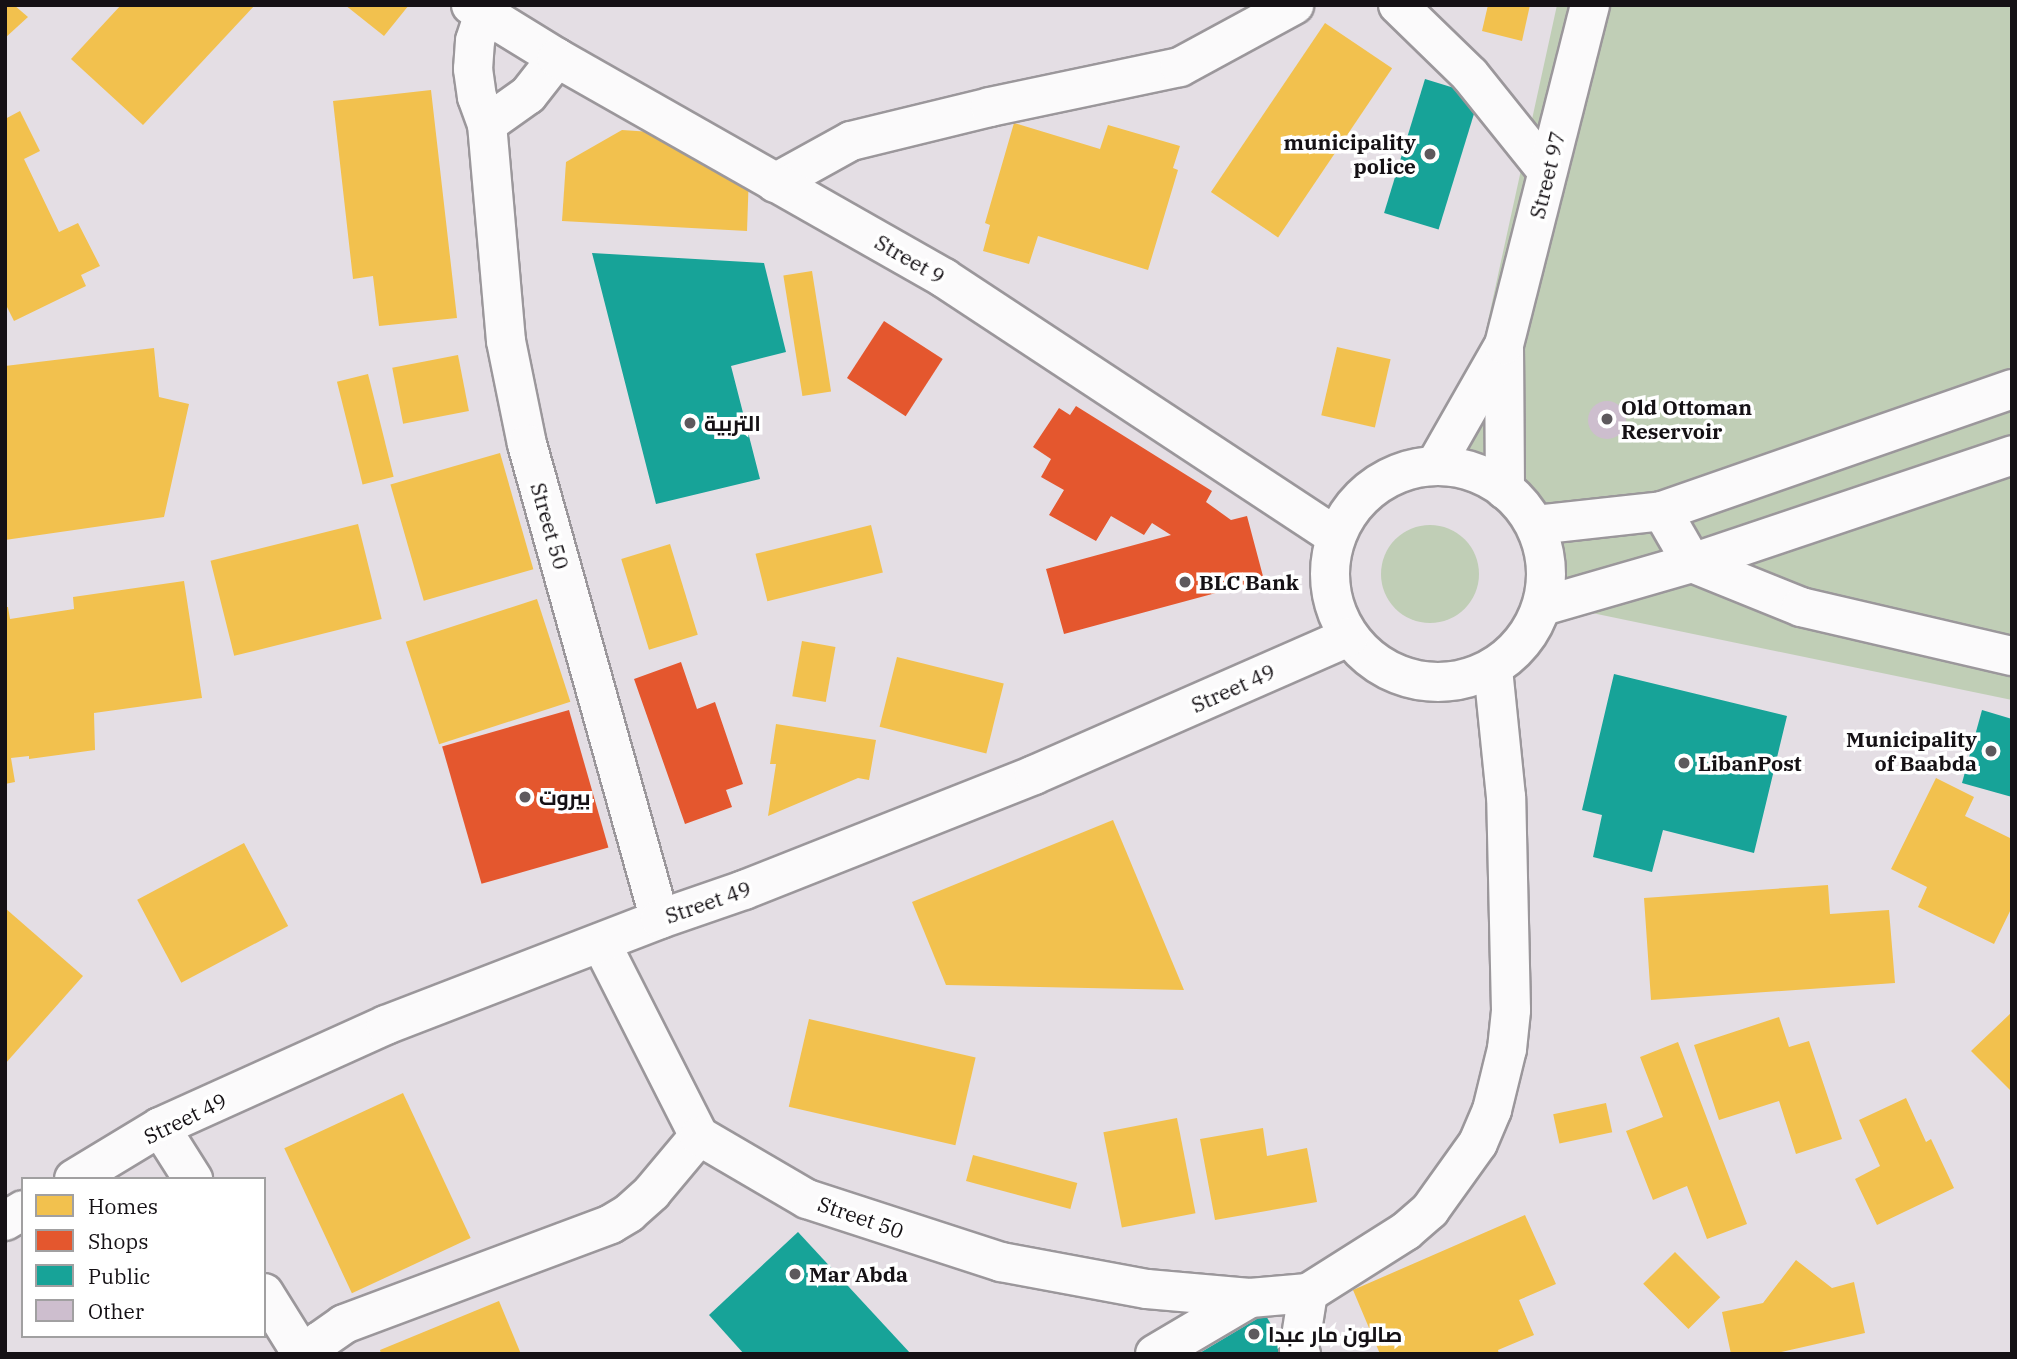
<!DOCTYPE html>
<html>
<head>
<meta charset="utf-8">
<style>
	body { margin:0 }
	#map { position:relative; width:2017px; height:1359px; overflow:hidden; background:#e4dee4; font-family:"IBM Plex Serif",Cairo,serif }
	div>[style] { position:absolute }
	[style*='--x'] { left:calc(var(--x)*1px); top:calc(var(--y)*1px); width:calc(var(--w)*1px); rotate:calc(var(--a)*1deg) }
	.green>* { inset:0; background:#c0ceb6 }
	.round { border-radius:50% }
	.homes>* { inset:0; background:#f2c14e; transform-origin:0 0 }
	.shops>* { inset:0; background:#e4572e; transform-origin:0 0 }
	.public>* { inset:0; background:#17a398; transform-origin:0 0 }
	.building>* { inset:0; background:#cdbece }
	.roads { filter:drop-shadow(2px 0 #9b979b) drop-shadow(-2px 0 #9b979b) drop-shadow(0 2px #9b979b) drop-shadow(0 -2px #9b979b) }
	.minor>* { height:38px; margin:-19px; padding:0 19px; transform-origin:19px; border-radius:19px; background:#fbfafb }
	.tertiary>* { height:38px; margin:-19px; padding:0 19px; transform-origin:19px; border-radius:19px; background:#fbfafb }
	.secondary>* { height:38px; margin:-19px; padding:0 19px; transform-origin:19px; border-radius:19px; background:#fbfafb }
	.secondary>.ring { margin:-19px; padding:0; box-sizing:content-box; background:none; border:38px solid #fbfafb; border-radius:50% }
	.dots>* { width:19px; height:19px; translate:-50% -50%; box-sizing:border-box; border:4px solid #fff; border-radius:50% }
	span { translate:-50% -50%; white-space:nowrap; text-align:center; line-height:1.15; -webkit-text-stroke:7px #fff; paint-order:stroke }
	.poi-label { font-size:21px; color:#151115; font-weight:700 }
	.right { translate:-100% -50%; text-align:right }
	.left { translate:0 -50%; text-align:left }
	.street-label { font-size:21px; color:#151115 }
	.frame { position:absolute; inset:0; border:7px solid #151115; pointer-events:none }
	.legend { position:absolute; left:21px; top:1177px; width:245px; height:161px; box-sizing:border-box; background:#fff; border:2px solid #a1a0a1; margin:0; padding:9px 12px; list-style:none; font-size:21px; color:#151115 }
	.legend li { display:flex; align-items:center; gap:14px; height:35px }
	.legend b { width:35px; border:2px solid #a1a0a1 }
</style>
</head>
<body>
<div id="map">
	<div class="green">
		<i style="clip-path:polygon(1557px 5px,2012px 5px,2012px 700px,1568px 608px,1462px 440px)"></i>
		<i class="round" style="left:1381px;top:525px;width:98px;height:98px"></i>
	</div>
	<div class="homes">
		<i style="clip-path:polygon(5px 5px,14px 5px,28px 17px,5px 38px)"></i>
		<i style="clip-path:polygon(121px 5px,255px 5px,143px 125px,71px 59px)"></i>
		<i style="clip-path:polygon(345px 5px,409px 5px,384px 36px)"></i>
		<i style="clip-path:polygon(1488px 5px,1530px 5px,1522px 41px,1482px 31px)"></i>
		<i style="left:1325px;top:23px;width:81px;height:204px;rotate:34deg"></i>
		<i style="clip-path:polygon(431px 90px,457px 318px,379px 326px,373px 276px,353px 279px,333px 101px)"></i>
		<i style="clip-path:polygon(20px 111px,40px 151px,24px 159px,59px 232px,78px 223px,100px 266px,81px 275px,86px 286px,14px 321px,5px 303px,5px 119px)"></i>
		<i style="clip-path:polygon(1014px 123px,1100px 149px,1108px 125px,1180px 146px,1173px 168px,1178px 170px,1148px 270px,1038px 236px,1029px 264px,983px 251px,990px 225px,985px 223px)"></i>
		<i style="clip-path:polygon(622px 130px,681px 134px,749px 173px,747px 231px,562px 221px,566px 162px)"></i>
		<i style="left:812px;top:271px;width:122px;height:29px;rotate:81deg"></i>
		<i style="left:1337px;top:347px;width:55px;height:70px;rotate:13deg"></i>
		<i style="clip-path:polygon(154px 348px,159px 397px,189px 404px,164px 517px,5px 540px,5px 366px)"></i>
		<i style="left:458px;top:355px;width:57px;height:67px;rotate:79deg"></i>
		<i style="left:368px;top:374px;width:106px;height:32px;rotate:76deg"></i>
		<i style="left:500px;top:453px;width:121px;height:114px;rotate:74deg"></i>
		<i style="left:358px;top:524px;width:98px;height:152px;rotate:76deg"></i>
		<i style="left:871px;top:525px;width:49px;height:119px;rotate:76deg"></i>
		<i style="left:670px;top:544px;width:95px;height:51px;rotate:73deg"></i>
		<i style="clip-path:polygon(184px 581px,202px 698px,94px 713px,95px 750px,29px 759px,29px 756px,11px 758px,15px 782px,5px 784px,5px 607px,8px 607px,10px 619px,74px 609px,73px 597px)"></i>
		<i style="left:537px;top:599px;width:108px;height:138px;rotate:72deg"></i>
		<i style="left:802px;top:641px;width:34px;height:56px;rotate:10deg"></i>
		<i style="left:897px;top:657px;width:110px;height:72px;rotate:14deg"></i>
		<i style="clip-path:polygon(776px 724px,876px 740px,869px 780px,858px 778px,768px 816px,776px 764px,770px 764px)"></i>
		<i style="clip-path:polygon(1936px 778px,1974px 797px,1965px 816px,2012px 839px,2012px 907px,1994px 944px,1918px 907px,1927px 887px,1891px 869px)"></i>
		<i style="clip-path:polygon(1113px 820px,1184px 990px,946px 985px,912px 902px)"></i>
		<i style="left:244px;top:843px;width:94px;height:121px;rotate:62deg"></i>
		<i style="clip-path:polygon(1828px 885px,1830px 914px,1889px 910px,1895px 983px,1651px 1000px,1644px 898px)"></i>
		<i style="clip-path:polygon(5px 908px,83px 976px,5px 1064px)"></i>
		<i style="clip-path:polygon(2012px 1012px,2012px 1092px,1971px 1051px)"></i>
		<i style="clip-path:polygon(1779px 1017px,1789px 1047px,1809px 1041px,1842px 1139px,1796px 1154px,1779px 1101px,1719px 1120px,1694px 1045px)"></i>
		<i style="left:809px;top:1019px;width:171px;height:90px;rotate:13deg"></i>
		<i style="clip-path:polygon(1678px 1042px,1747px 1224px,1707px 1239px,1687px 1186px,1653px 1200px,1626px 1131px,1663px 1117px,1640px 1057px)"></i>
		<i style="left:403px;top:1093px;width:160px;height:131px;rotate:65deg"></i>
		<i style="clip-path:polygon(1906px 1098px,1926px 1142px,1931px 1139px,1954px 1188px,1877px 1225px,1855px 1179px,1880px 1166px,1859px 1120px)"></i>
		<i style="left:1606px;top:1103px;width:30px;height:54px;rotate:78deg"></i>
		<i style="left:1177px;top:1118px;width:97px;height:75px;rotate:79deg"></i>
		<i style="clip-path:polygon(1263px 1128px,1267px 1156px,1307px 1148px,1317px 1202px,1215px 1220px,1200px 1139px)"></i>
		<i style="left:973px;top:1155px;width:108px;height:27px;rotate:15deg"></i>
		<i style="clip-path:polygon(1525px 1215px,1556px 1284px,1519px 1300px,1534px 1335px,1498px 1350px,1499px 1354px,1380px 1354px,1353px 1290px)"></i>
		<i style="left:1675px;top:1252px;width:64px;height:45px;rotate:45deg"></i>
		<i style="clip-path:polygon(1796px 1260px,1832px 1288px,1854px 1282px,1865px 1333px,1773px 1354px,1731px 1354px,1722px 1312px,1763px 1303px)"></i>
		<i style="clip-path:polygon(499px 1301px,521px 1354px,381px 1354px,380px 1350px)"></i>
	</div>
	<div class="shops">
		<i style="left:884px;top:321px;width:70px;height:68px;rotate:33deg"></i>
		<i style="clip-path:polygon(1076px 406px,1212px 491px,1206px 502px,1231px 520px,1247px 516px,1264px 580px,1064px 634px,1046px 569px,1171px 535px,1152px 523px,1144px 535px,1111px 516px,1096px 541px,1049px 515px,1064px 490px,1041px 477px,1051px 459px,1033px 447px,1059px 408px,1070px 415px)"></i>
		<i style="clip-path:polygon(681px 662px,697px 709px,715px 702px,743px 784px,726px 790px,732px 807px,685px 824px,634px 679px)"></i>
		<i style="left:569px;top:710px;width:143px;height:132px;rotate:74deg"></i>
	</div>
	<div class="public">
		<i style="left:1425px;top:79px;width:57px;height:140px;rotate:17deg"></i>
		<i style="clip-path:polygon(592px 253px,764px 263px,786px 352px,731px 366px,760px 479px,656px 504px)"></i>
		<i style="clip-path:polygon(1614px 674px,1787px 716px,1754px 853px,1663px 830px,1652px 872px,1593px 857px,1602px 815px,1582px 810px)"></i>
		<i style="clip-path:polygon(1982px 710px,2012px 719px,2012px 797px,1962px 783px)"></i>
		<i style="clip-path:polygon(798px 1232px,911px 1354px,744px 1354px,709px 1315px)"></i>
		<i style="clip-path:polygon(1265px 1314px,1288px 1354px,1198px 1354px)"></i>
	</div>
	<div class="building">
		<i class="round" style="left:1588px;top:401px;width:38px;height:38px"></i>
	</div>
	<div class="roads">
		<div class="minor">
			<i style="--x:1398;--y:5;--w:100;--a:44.2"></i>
			<i style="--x:1470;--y:75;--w:123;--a:51.3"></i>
			<i style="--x:484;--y:13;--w:29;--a:108"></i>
			<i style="--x:475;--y:41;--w:28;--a:94"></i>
			<i style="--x:473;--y:69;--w:28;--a:82"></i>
			<i style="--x:477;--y:97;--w:29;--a:70"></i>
			<i style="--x:487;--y:124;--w:218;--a:85"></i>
			<i style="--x:506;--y:341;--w:105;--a:78.5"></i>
			<i style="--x:527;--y:444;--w:493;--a:74.4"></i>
			<i style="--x:487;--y:124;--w:50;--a:-35.3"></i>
			<i style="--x:528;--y:95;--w:47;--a:-51.9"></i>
			<i style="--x:775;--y:183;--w:87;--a:-28.9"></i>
			<i style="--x:851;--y:141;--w:143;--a:-13.7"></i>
			<i style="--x:990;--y:107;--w:194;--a:-11.9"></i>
			<i style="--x:1180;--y:67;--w:130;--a:-28.5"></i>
			<i style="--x:1504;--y:347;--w:143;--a:89.6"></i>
			<i style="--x:1435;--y:466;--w:139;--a:-60.3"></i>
			<i style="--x:1504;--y:345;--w:351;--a:-75.8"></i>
			<i style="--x:160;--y:1127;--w:62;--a:57.6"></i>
			<i style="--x:264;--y:1293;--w:72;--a:58.1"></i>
			<i style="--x:311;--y:1354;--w:16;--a:-55"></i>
			<i style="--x:320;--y:1341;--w:29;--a:-35"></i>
			<i style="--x:344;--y:1324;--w:285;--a:-20.5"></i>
			<i style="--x:611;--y:1224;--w:21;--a:-31"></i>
			<i style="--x:629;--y:1213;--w:31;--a:-42"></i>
			<i style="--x:652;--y:1192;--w:73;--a:-50"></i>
			<i style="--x:1301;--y:1354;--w:5;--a:-112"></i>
			<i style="--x:1299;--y:1349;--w:57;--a:-80.9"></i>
		</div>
		<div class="tertiary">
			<i style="--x:471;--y:5;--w:101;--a:31.6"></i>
			<i style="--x:557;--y:58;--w:445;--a:29.6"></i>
			<i style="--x:944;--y:278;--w:469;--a:33.4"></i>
		</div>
		<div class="secondary">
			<i class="ring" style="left:1330px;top:466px;width:178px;height:178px"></i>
			<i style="--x:1662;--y:511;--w:60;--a:60"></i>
			<i style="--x:1692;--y:563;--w:118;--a:22"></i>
			<i style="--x:1801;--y:607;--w:217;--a:13.1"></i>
			<i style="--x:1536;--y:525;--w:127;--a:-6.3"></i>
			<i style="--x:1662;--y:511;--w:371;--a:-19.2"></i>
			<i style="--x:1543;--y:606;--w:155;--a:-16.1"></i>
			<i style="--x:1692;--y:563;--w:338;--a:-18.6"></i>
			<i style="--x:601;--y:943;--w:216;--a:63.1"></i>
			<i style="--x:699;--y:1136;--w:125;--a:30.3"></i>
			<i style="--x:807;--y:1199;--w:204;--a:18"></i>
			<i style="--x:1001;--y:1262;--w:148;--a:10.5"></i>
			<i style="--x:1147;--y:1289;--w:103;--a:5"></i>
			<i style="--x:74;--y:1179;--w:100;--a:-31.2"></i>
			<i style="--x:160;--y:1127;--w:248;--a:-24.3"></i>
			<i style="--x:386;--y:1025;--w:294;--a:-21.1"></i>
			<i style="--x:660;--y:919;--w:89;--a:-19"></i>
			<i style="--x:744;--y:890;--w:312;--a:-21.6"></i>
			<i style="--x:1034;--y:775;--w:344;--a:-23.7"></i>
			<i style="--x:5;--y:1221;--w:21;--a:-31"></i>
			<i style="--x:1155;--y:1354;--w:110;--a:-30.5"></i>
			<i style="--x:1250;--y:1298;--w:58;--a:-4.9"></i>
			<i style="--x:1308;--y:1293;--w:116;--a:-32.3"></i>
			<i style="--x:1406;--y:1231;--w:32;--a:-41"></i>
			<i style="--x:1430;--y:1210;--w:82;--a:-54.4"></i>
			<i style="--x:1478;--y:1143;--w:36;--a:-67"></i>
			<i style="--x:1492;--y:1110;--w:63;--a:-76.2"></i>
			<i style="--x:1507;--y:1049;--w:39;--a:-84"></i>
			<i style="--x:1511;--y:1010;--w:213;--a:-91.3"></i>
			<i style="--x:1506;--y:797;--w:130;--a:-95.8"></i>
		</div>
	</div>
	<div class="dots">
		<i style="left:1430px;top:154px;background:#5d595d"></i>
		<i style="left:1607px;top:419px;background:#5d595d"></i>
		<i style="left:690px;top:423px;background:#5d595d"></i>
		<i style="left:1185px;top:582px;background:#5d595d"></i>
		<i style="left:1991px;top:751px;background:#5d595d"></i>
		<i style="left:1684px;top:763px;background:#5d595d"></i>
		<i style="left:525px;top:797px;background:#5d595d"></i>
		<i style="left:795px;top:1274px;background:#5d595d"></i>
		<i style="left:1254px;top:1334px;background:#5d595d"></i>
	</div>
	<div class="poi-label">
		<span class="right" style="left:1416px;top:154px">municipality<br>police</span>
		<span class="left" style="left:1621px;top:419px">Old Ottoman<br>Reservoir</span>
		<span class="left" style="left:704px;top:423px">التربية</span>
		<span class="left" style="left:1199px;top:582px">BLC Bank</span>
		<span class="right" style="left:1977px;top:751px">Municipality<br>of Baabda</span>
		<span class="left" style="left:1698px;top:763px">LibanPost</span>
		<span class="left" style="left:539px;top:797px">بيروت</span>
		<span class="left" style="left:809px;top:1274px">Mar Abda</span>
		<span class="left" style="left:1268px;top:1334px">صالون مار عبدا</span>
	</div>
	<div class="street-label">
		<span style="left:1547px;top:175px;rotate:-76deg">Street 97</span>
		<span style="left:910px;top:259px;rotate:30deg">Street 9</span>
		<span style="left:550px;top:526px;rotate:74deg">Street 50</span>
		<span style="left:1233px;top:688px;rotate:-24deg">Street 49</span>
		<span style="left:708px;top:902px;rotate:-19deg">Street 49</span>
		<span style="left:185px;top:1118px;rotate:-26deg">Street 49</span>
		<span style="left:861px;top:1217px;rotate:19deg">Street 50</span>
	</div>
	<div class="frame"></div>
	<ul class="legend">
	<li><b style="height:19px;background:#f2c14e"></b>Homes</li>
	<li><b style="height:19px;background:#e4572e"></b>Shops</li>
	<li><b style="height:19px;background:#17a398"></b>Public</li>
	<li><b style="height:19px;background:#cdbece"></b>Other</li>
	</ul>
</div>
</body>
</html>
